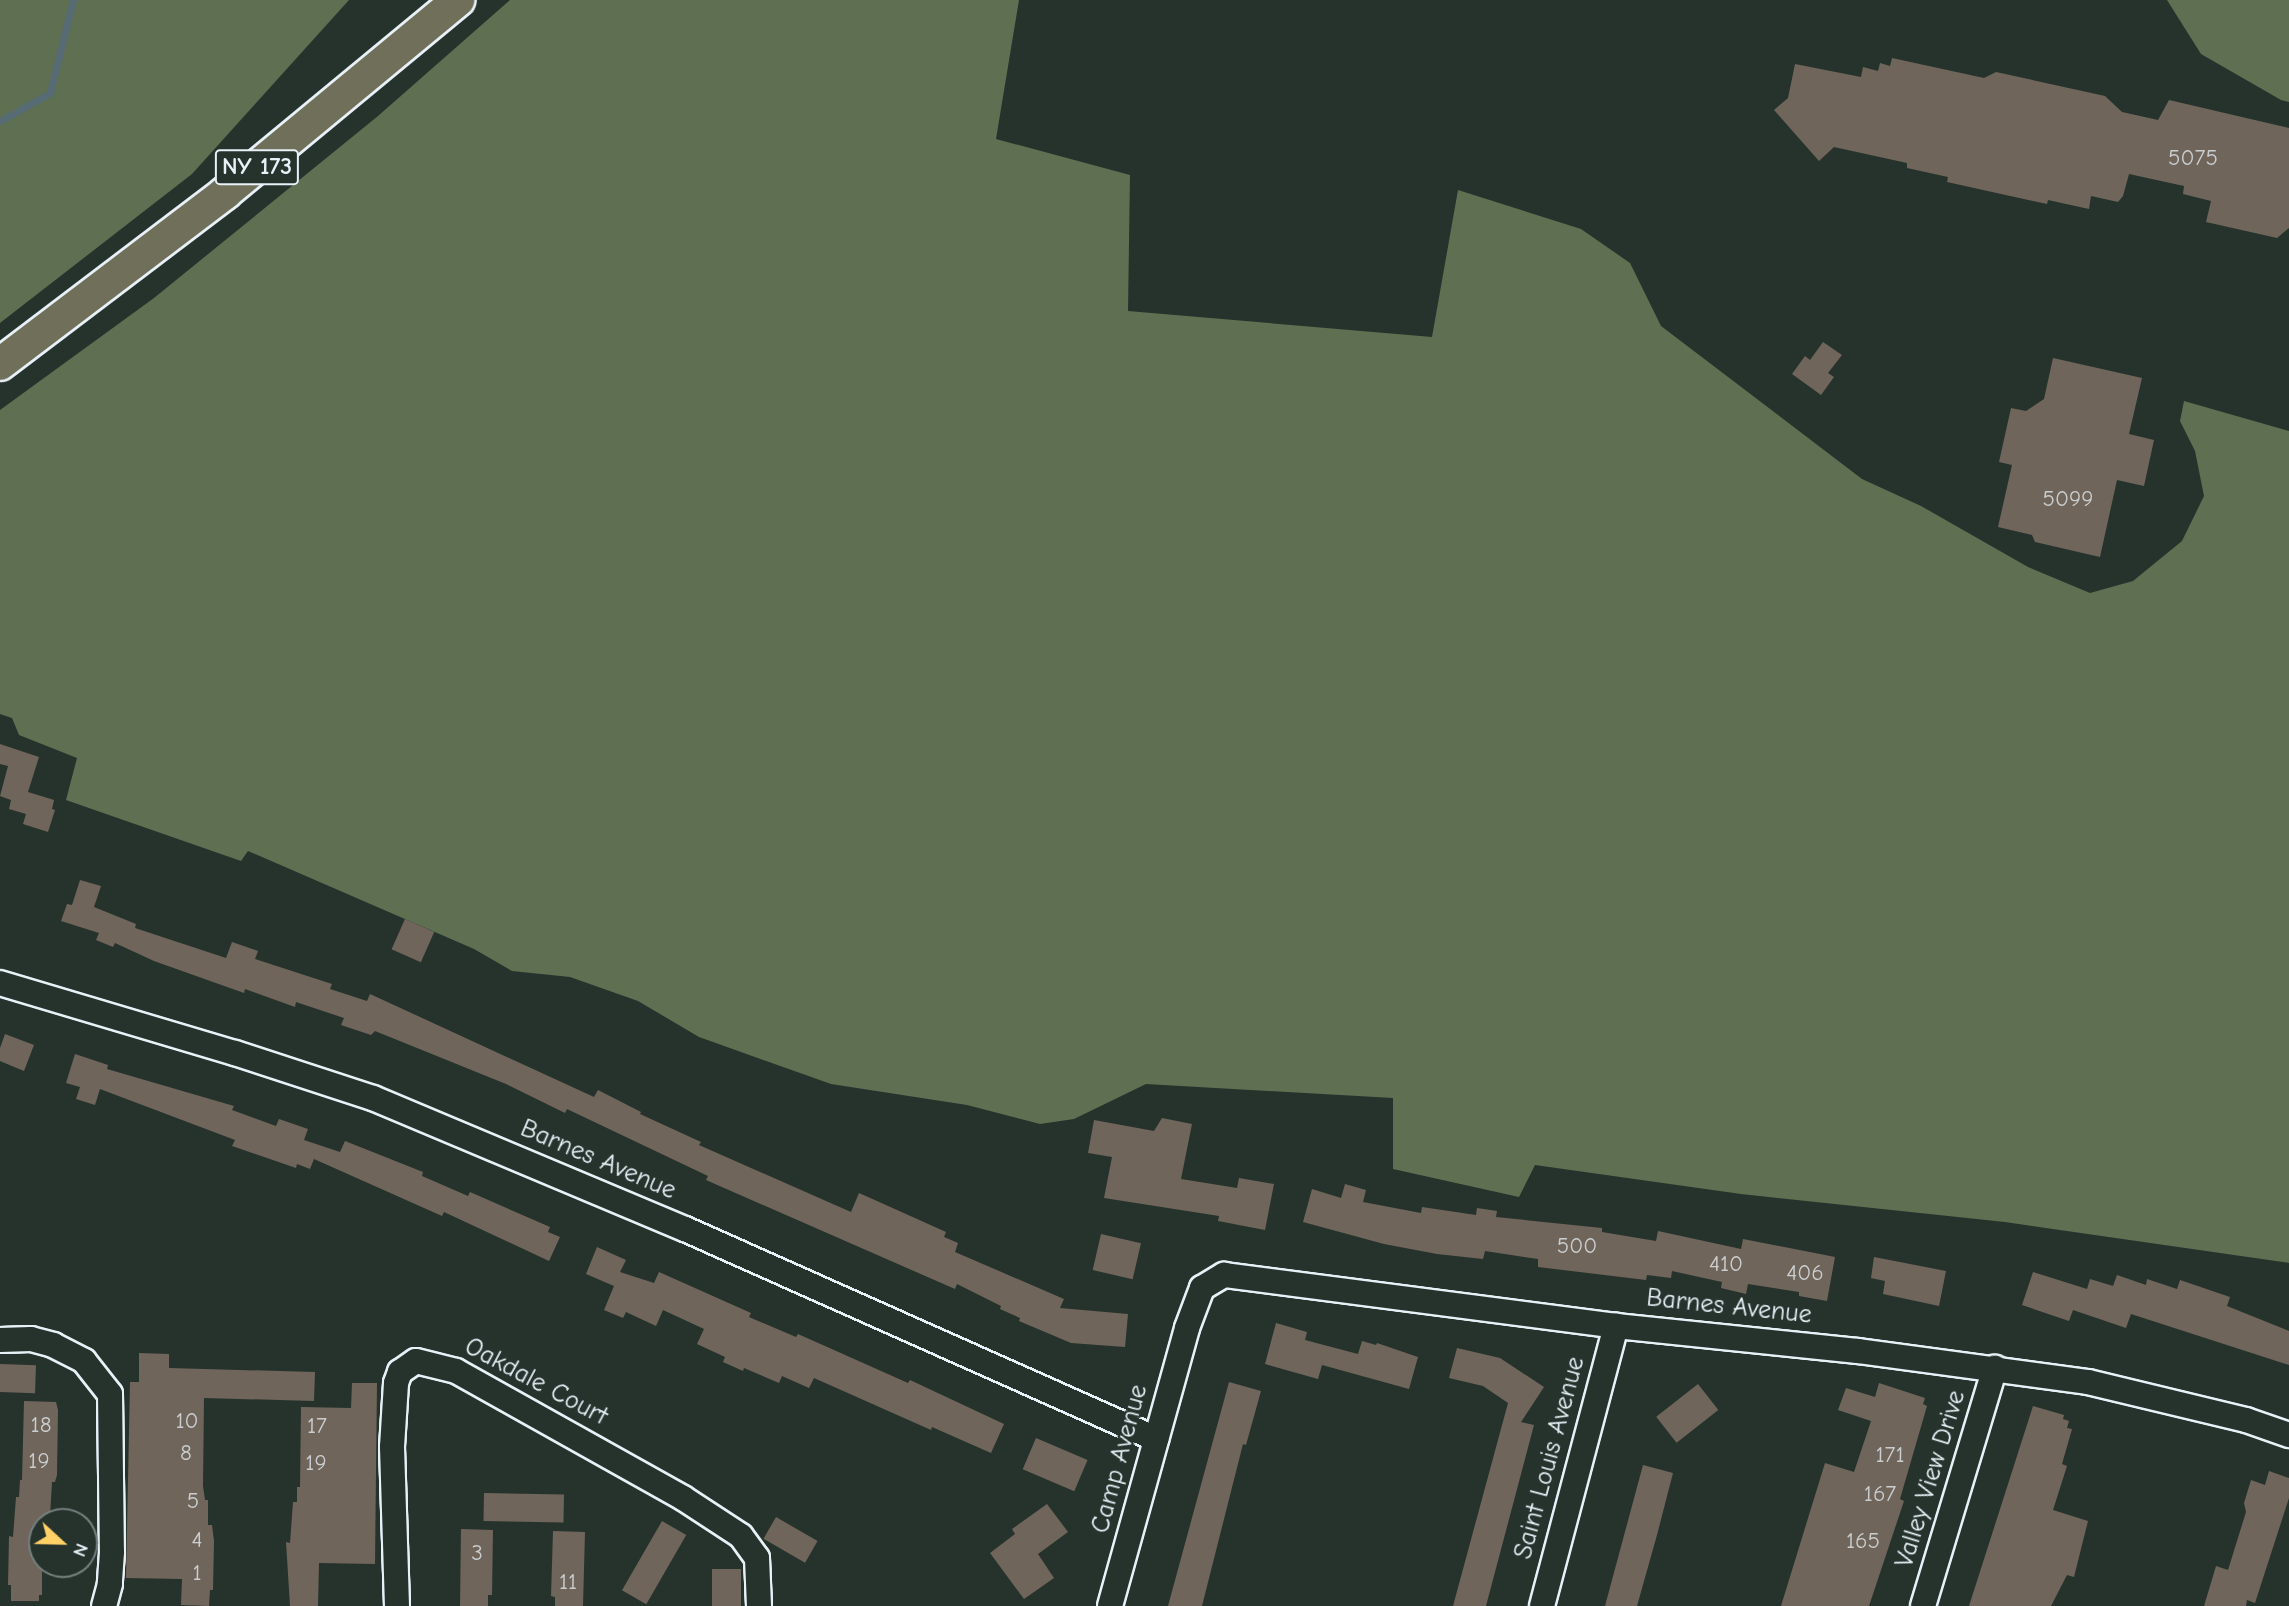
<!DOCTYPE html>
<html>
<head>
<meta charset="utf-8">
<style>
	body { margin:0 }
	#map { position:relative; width:2289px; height:1606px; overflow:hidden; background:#26332d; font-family:"Comic Neue",sans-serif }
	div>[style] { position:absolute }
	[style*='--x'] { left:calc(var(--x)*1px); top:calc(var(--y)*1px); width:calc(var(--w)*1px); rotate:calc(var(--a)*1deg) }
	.green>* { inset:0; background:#5f6f51 }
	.stream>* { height:7px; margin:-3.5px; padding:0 3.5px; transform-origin:3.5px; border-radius:3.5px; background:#566b74 }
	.building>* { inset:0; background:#70655a; transform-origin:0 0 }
	.roads { filter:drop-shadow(2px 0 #e8f1f8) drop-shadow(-2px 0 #e8f1f8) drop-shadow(0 2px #e8f1f8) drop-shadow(0 -2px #e8f1f8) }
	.minor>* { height:24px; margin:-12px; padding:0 12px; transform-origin:12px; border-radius:12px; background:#26332d }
	.major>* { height:32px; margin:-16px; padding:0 16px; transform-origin:16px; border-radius:16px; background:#706f59 }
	span { translate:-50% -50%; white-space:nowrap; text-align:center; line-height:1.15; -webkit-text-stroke:5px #26332d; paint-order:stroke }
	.number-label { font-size:23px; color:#caced0 }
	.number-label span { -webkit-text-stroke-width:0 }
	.shield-label span { padding:2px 5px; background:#26332d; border:2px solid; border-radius:5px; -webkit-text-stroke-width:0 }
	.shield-label { font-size:24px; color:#e8f1f8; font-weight:700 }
	.street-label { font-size:26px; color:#e8f1f8 }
	.north { position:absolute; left:28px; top:1508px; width:70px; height:70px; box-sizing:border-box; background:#26332d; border:2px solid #747f7e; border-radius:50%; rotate:112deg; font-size:19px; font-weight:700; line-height:28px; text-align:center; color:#e8f1f8 }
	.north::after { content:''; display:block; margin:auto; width:24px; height:32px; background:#ffd166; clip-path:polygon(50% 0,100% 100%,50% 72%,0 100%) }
</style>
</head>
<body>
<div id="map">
	<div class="green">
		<i style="clip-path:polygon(0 0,349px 0,192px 174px,0 323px)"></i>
		<i style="clip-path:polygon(510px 0,1019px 0,996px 139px,1130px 175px,1128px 311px,1432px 337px,1458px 190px,1581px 229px,1630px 263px,1661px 326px,1862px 479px,1921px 506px,2028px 567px,2090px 593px,2133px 581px,2182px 541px,2204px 496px,2195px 451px,2180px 421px,2184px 401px,2289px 431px,2289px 1263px,2005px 1222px,1741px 1194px,1535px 1165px,1519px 1197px,1393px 1169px,1393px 1098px,1146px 1084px,1074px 1119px,1040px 1124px,967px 1105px,831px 1084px,699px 1037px,638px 1001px,570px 977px,512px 971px,474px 949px,248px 851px,241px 861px,66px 800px,77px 758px,19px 735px,12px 718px,0 714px,0 410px,154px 298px,378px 116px)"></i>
		<i style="clip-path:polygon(2167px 0,2289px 0,2289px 102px,2281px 100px,2201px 54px)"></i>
	</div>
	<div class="stream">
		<i style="--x:0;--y:121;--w:57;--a:-29.2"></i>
		<i style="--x:50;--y:93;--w:96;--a:-76.1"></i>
	</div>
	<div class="building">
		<i style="clip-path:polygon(1892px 58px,1984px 78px,1996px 72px,2105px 96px,2122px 112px,2158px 120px,2169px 100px,2289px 128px,2289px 228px,2277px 238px,2206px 222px,2211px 201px,2183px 194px,2184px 186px,2129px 174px,2123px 196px,2118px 202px,2091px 196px,2089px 209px,2048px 200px,2047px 204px,1947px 182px,1948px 177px,1907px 168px,1907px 163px,1834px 147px,1819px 161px,1774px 110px,1788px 98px,1795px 64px,1861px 77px,1863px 67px,1878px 71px,1880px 63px,1890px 66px)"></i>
		<i style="clip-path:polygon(1823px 342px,1842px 355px,1828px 373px,1834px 377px,1821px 395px,1792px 374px,1805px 356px,1810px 360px)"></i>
		<i style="clip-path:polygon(2053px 358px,2142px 378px,2129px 434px,2154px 440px,2144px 486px,2117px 480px,2100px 557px,2035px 542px,2032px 535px,1998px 527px,2012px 465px,1999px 462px,2011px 408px,2026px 411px,2044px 399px)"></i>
		<i style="clip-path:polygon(0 744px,39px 757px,28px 792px,54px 800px,52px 809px,55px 810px,48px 832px,23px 824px,26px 814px,9px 809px,11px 800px,0 796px,8px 766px,0 764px)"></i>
		<i style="clip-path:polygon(80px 880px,101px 886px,94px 907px,136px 924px,135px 928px,226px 958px,232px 942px,258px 951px,255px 959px,332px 984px,330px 989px,367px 1001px,370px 994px,594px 1097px,598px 1090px,641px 1112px,640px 1114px,701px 1142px,699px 1145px,851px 1212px,859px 1193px,877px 1201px,946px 1232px,944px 1237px,958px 1243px,955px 1252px,1064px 1299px,1060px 1308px,1128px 1314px,1125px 1347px,1071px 1343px,1019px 1321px,1020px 1318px,1000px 1309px,1001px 1306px,957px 1284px,955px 1289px,706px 1180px,708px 1176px,567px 1109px,565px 1113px,506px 1084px,375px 1031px,371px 1035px,341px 1025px,344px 1018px,296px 1002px,295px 1007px,245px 989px,244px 993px,154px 961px,115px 943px,113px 947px,96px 940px,99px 933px,61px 921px,67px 904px,72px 905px)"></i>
		<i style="left:405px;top:919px;width:32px;height:33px;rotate:24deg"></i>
		<i style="clip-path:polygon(5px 1034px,34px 1045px,24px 1071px,0 1061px,0 1048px)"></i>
		<i style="clip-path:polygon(75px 1054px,108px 1065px,107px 1069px,234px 1106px,232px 1110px,276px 1126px,279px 1119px,308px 1129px,304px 1140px,340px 1152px,345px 1141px,423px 1172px,422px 1176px,468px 1196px,470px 1192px,550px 1227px,548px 1232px,560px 1237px,549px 1261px,444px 1212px,442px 1216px,314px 1159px,310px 1169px,297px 1164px,296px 1168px,232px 1146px,235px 1140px,100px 1089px,95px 1105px,76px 1099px,80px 1087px,66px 1083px)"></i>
		<i style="clip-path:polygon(1162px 1118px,1192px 1124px,1181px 1179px,1237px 1188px,1239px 1178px,1274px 1184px,1265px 1230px,1218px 1221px,1219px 1216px,1104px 1198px,1112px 1157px,1088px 1153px,1094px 1120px,1154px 1131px)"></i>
		<i style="clip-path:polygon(1345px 1184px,1366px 1190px,1363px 1202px,1421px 1213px,1422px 1207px,1476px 1215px,1477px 1208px,1497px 1211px,1496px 1217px,1602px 1228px,1602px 1232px,1656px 1241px,1658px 1231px,1741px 1249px,1743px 1239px,1835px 1257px,1827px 1301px,1799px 1296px,1799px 1292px,1748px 1284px,1746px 1294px,1721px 1288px,1722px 1282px,1672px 1271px,1671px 1278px,1647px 1275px,1646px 1280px,1538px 1267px,1538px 1259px,1485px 1251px,1483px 1259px,1437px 1254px,1384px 1244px,1303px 1222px,1312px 1189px,1341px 1198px)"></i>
		<i style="left:1101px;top:1234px;width:41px;height:37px;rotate:13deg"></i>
		<i style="clip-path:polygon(597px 1247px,626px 1260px,620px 1272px,654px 1283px,659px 1272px,751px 1313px,749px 1317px,796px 1337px,798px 1334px,908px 1383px,910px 1380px,1004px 1424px,991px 1453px,932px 1427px,931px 1430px,814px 1378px,809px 1388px,782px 1376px,779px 1383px,744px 1368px,743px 1371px,723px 1362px,725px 1357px,697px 1344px,704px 1329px,663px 1310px,656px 1326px,626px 1312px,623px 1318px,604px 1310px,614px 1286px,586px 1274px)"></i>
		<i style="clip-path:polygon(1874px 1257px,1946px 1271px,1939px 1306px,1883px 1294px,1885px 1281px,1871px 1278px)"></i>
		<i style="clip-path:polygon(2033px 1272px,2087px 1289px,2090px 1279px,2113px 1286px,2117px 1275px,2146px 1285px,2147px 1279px,2177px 1289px,2180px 1280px,2230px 1297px,2227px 1306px,2289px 1331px,2289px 1365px,2131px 1314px,2126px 1328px,2073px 1310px,2069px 1321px,2022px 1305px)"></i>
		<i style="clip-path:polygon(1276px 1323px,1307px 1332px,1305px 1340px,1358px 1354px,1362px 1341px,1376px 1345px,1377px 1343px,1418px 1357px,1409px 1389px,1322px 1365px,1318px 1379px,1265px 1364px)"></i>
		<i style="clip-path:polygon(1457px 1348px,1500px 1358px,1544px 1387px,1521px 1422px,1534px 1425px,1486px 1606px,1453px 1606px,1508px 1403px,1483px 1386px,1449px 1378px)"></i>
		<i style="clip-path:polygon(139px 1353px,169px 1354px,169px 1368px,315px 1372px,314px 1401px,204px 1398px,203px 1486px,205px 1500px,208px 1500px,208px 1525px,212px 1525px,214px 1541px,213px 1590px,210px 1590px,209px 1606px,181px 1605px,182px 1579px,126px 1578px,130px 1382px,139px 1382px)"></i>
		<i style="left:0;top:1364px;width:36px;height:28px;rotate:2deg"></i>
		<i style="clip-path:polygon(1229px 1382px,1261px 1391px,1246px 1445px,1243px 1444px,1202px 1606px,1168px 1606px)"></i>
		<i style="clip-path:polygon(352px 1383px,377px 1383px,375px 1564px,319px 1563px,318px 1606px,290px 1606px,286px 1542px,290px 1543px,293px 1502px,297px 1502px,297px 1487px,300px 1487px,301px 1407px,351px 1408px)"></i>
		<i style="clip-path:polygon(1879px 1383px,1925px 1398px,1923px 1404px,1927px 1406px,1900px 1499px,1904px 1501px,1869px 1606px,1781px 1606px,1825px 1463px,1854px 1472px,1871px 1421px,1838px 1410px,1846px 1388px,1875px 1397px)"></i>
		<i style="left:1698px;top:1384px;width:33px;height:53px;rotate:52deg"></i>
		<i style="clip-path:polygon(24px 1401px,56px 1402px,58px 1410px,57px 1475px,55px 1482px,52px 1482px,50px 1516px,47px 1522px,42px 1522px,42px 1595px,39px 1595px,39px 1601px,11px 1601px,11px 1585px,8px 1585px,9px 1536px,13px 1537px,16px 1497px,19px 1497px,20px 1480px,22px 1480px)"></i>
		<i style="clip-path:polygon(2033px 1406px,2064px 1415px,2063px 1419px,2069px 1421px,2067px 1428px,2072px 1429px,2062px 1464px,2067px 1466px,2053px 1510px,2088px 1521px,2074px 1577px,2067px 1575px,2051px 1606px,1969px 1606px)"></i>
		<i style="left:1036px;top:1438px;width:56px;height:34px;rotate:23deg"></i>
		<i style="clip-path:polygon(1643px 1465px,1673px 1473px,1657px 1535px,1637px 1606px,1605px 1606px)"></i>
		<i style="clip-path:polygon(2269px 1471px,2289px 1478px,2289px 1498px,2255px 1603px,2247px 1600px,2246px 1606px,2204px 1606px,2216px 1566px,2228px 1570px,2246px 1512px,2244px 1503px,2251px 1480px,2265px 1485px)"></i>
		<i style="left:484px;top:1493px;width:80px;height:28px;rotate:1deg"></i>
		<i style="clip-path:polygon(1047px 1504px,1068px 1532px,1038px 1554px,1054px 1578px,1024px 1599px,990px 1553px,1015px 1534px,1012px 1529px)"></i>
		<i style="left:776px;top:1517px;width:48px;height:25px;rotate:30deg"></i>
		<i style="left:662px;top:1521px;width:28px;height:80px;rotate:30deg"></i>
		<i style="clip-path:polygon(461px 1529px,493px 1530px,492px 1595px,488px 1595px,488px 1606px,460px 1606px)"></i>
		<i style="clip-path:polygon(553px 1531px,585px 1532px,583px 1606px,555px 1606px,555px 1597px,551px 1596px)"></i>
		<i style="left:712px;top:1569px;width:29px;height:37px"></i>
	</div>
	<div class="roads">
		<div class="minor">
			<i style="--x:0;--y:983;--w:245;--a:16.6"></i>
			<i style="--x:235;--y:1053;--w:145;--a:18.1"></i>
			<i style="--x:373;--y:1098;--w:338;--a:22.8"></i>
			<i style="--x:685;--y:1229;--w:516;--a:24.03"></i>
			<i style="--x:0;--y:1340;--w:31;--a:-2"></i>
			<i style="--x:31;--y:1339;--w:23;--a:15"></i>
			<i style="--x:53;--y:1345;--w:35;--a:27"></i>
			<i style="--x:84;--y:1361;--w:42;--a:51.8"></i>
			<i style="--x:110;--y:1394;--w:158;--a:89.3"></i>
			<i style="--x:112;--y:1552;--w:32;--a:94"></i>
			<i style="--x:110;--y:1584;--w:23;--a:105"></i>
			<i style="--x:397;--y:1606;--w:159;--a:-91.8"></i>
			<i style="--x:392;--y:1447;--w:64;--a:-86.4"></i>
			<i style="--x:396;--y:1383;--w:12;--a:-70"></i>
			<i style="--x:400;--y:1372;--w:19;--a:-35"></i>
			<i style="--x:416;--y:1361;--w:41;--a:14"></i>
			<i style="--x:456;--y:1371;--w:260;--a:29.2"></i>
			<i style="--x:683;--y:1498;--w:69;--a:33.2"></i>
			<i style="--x:741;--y:1536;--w:27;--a:54"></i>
			<i style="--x:757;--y:1558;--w:48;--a:87.6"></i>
			<i style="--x:1110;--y:1606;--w:288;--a:-74.5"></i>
			<i style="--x:1187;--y:1328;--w:43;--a:-69.4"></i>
			<i style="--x:1202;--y:1288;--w:26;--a:-31"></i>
			<i style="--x:1224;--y:1275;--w:395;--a:7.4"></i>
			<i style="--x:1616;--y:1326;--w:243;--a:5.9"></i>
			<i style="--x:1858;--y:1351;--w:232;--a:7.7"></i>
			<i style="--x:2088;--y:1382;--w:163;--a:13.5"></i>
			<i style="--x:2246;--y:1420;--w:46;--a:19.2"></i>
			<i style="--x:1542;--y:1606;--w:290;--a:-75.2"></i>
			<i style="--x:1923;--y:1606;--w:249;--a:-73.2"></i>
		</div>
		<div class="major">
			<i style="--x:0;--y:364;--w:283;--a:-37.2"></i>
			<i style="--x:225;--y:193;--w:303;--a:-39.6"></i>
		</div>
	</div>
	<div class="number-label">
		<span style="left:2193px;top:158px">5075</span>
		<span style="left:2068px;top:499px">5099</span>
		<span style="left:1577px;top:1246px">500</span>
		<span style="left:1726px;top:1264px">410</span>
		<span style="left:1805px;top:1273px">406</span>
		<span style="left:187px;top:1421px">10</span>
		<span style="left:41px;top:1425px">18</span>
		<span style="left:317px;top:1426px">17</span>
		<span style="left:186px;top:1453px">8</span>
		<span style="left:1890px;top:1455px">171</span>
		<span style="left:39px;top:1461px">19</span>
		<span style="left:316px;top:1463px">19</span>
		<span style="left:1880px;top:1494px">167</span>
		<span style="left:193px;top:1501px">5</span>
		<span style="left:197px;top:1540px">4</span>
		<span style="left:1863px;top:1541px">165</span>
		<span style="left:477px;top:1553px">3</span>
		<span style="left:197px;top:1573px">1</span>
		<span style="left:568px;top:1582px">11</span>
	</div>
	<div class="shield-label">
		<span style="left:257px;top:167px">NY 173</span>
	</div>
	<div class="street-label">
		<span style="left:598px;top:1160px;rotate:23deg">Barnes Avenue</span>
		<span style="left:1729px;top:1307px;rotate:6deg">Barnes Avenue</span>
		<span style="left:536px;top:1382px;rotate:28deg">Oakdale Court</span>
		<span style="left:1550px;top:1458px;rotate:-75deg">Saint Louis Avenue</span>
		<span style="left:1120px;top:1459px;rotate:-75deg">Camp Avenue</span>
		<span style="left:1931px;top:1479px;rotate:-73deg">Valley View Drive</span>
	</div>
	<div class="north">N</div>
</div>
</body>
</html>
